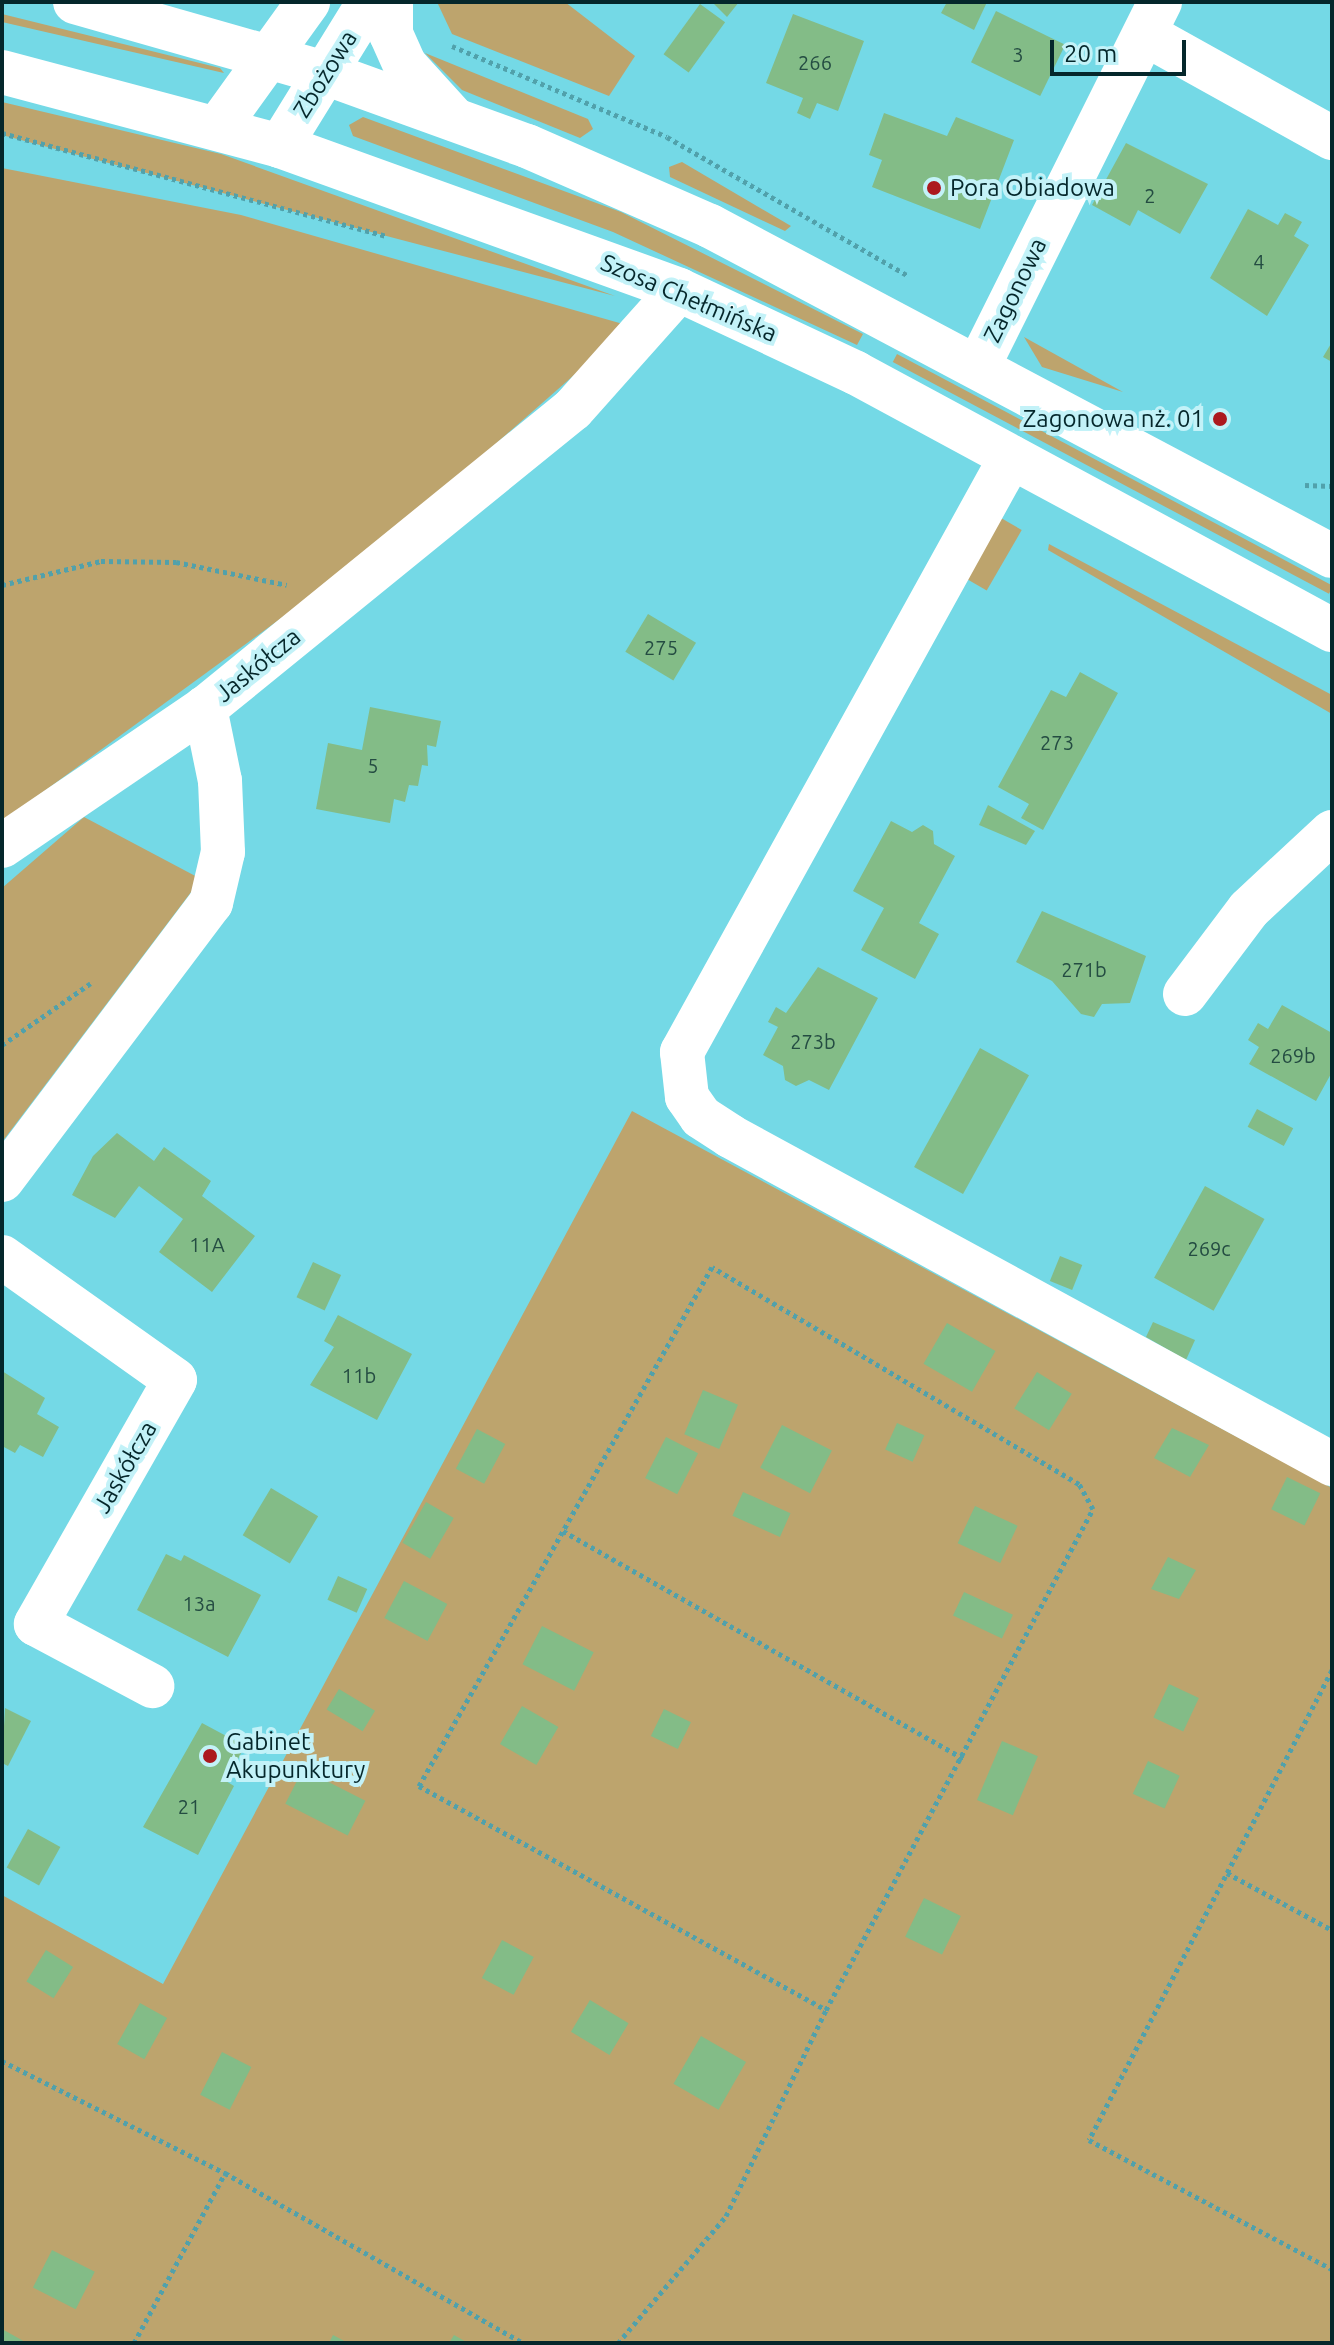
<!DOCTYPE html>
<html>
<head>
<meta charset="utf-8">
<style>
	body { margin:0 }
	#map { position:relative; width:1334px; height:2345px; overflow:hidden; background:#74d9e6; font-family:Ubuntu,sans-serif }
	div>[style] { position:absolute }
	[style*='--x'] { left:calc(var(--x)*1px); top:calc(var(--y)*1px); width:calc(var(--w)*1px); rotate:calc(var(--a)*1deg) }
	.green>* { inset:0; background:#bda46d; transform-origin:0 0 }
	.building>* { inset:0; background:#83bc87; transform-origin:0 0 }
	.path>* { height:5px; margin-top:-2.5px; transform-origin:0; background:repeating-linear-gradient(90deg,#51a1ab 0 4px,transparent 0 8px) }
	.minor>* { height:44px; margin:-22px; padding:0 22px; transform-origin:22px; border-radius:22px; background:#fff }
	.tertiary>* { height:44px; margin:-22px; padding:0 22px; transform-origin:22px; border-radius:22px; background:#fff }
	.secondary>* { height:44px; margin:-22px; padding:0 22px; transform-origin:22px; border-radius:22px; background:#fff }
	.dots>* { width:22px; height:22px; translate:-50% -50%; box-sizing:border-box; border:4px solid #c3f2f8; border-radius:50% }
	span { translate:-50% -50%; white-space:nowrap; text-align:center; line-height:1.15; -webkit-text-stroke:8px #c3f2f8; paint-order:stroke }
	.number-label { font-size:20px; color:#244c42 }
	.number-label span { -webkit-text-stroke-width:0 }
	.street-label { font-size:24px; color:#05272b }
	.poi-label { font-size:24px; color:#05272b }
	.left { translate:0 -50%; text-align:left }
	.right { translate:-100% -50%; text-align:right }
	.frame { position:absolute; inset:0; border:4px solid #05272b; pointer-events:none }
	.scale { position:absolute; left:1050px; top:40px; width:136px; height:36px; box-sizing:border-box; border:4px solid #05272b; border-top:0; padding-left:10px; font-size:24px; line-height:28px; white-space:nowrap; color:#05272b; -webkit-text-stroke:6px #c3f2f8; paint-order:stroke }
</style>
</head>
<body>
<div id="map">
	<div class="green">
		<i style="clip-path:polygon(437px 2px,565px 2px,635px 56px,609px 96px,452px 34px)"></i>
		<i style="clip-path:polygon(2px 14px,220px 68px,224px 73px,2px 22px)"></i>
		<i style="clip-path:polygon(425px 53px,588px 119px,593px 129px,580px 138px,462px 90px)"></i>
		<i style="clip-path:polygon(2px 102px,221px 154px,615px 296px,2px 135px)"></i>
		<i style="clip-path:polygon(363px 117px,621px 212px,863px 334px,857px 345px,613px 232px,353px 136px,349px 125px)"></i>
		<i style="clip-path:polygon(682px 162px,791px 226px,785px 231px,670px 177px,669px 167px)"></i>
		<i style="clip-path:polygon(2px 168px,241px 215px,630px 326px,376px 549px,2px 822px)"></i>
		<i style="clip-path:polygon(1024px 337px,1123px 392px,1042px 367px)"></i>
		<i style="left:897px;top:354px;width:494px;height:9px;rotate:28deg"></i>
		<i style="left:994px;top:514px;width:32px;height:70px;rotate:30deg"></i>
		<i style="clip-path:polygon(1049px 544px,1332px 695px,1332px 714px,1048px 550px)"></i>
		<i style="clip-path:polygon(84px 817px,201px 879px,2px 1142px,2px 888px)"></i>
		<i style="clip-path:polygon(632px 1111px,1332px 1488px,1332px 2343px,2px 2343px,2px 1895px,163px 1984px)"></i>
	</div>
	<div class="building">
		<i style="clip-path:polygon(712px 2px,739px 2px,727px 17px)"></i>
		<i style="clip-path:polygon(947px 2px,987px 2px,974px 30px,941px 13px)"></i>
		<i style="left:700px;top:4px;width:31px;height:62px;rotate:36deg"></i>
		<i style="left:996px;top:11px;width:77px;height:57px;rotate:26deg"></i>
		<i style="clip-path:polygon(793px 14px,864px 41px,838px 111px,817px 103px,810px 119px,797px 113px,803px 98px,766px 83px)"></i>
		<i style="clip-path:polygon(884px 113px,947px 136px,956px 117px,1014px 140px,980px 229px,872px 187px,882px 160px,869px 155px)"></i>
		<i style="clip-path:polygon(1126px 143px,1208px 184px,1180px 234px,1138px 210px,1130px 226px,1092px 205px)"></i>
		<i style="clip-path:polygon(1248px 209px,1278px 225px,1285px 213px,1302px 222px,1294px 236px,1309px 245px,1267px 316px,1210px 278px)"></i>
		<i style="clip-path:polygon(1332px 342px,1332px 362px,1323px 357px)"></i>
		<i style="left:648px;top:614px;width:56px;height:44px;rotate:31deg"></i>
		<i style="clip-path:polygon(1080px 672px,1118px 693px,1043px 830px,1021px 818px,1029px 804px,998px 787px,1051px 690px,1066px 697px)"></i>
		<i style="clip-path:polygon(370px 707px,441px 721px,436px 747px,427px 745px,428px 766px,422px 765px,418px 786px,409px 785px,405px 802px,394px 799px,390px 823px,316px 809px,328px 743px,362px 750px)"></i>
		<i style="clip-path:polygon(988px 805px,1035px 831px,1026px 845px,979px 825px)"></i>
		<i style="clip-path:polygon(891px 821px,912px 832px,923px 825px,933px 831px,934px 844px,955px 856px,919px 923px,939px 934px,915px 979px,861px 950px,884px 908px,853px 891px)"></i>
		<i style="clip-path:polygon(1042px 911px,1146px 956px,1130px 1003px,1102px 1004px,1094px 1017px,1081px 1014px,1052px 981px,1016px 962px)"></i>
		<i style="clip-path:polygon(818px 967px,878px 998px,829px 1090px,809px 1080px,796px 1086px,785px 1080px,783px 1066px,763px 1055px,778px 1027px,768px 1022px,776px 1007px,786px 1013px)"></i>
		<i style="clip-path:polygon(1282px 1005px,1332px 1033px,1332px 1072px,1316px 1101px,1249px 1064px,1259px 1047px,1248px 1040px,1258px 1023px,1268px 1029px)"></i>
		<i style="left:980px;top:1048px;width:56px;height:136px;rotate:29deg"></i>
		<i style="left:1257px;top:1109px;width:41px;height:20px;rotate:28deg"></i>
		<i style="clip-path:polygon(117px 1133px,154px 1161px,164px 1147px,211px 1181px,202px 1196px,255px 1236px,212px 1292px,159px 1252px,183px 1219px,139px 1186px,115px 1218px,72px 1195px,93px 1156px)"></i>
		<i style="left:1205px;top:1186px;width:68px;height:105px;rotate:29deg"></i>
		<i style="left:1060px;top:1256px;width:24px;height:27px;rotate:22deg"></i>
		<i style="left:313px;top:1262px;width:31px;height:39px;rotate:25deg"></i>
		<i style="clip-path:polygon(338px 1315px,412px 1354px,377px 1420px,310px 1385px,334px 1347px,324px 1341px)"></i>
		<i style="clip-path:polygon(1153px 1322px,1195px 1340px,1186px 1360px,1146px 1337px)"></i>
		<i style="left:947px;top:1323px;width:56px;height:47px;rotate:30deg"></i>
		<i style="clip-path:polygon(2px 1371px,45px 1398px,37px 1414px,59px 1427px,43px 1457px,20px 1445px,15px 1453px,2px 1446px)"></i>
		<i style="left:1037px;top:1372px;width:41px;height:43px;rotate:32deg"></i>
		<i style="left:703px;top:1390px;width:38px;height:48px;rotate:23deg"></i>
		<i style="left:897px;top:1423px;width:30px;height:29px;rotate:24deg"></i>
		<i style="left:782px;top:1425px;width:56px;height:48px;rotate:27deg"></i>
		<i style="clip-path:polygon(1172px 1428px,1209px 1445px,1190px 1477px,1154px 1458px)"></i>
		<i style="left:477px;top:1429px;width:32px;height:45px;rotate:28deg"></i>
		<i style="left:666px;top:1437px;width:36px;height:46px;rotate:27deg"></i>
		<i style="left:1287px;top:1477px;width:37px;height:36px;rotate:26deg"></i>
		<i style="left:271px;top:1488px;width:55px;height:55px;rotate:31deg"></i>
		<i style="left:743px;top:1492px;width:52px;height:26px;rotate:24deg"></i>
		<i style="left:426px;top:1502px;width:32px;height:47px;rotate:30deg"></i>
		<i style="left:975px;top:1506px;width:47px;height:41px;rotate:25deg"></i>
		<i style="clip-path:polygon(166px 1554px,181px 1561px,184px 1555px,261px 1595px,228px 1657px,137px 1610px)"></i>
		<i style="clip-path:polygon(1168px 1557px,1196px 1570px,1179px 1599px,1151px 1589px)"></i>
		<i style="left:338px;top:1576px;width:32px;height:26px;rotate:24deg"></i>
		<i style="left:404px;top:1581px;width:49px;height:42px;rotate:28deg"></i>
		<i style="left:964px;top:1592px;width:54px;height:26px;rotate:25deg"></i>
		<i style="left:542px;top:1626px;width:58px;height:43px;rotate:27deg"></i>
		<i style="left:1169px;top:1684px;width:33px;height:37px;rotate:25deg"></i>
		<i style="left:339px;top:1689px;width:42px;height:24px;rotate:31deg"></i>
		<i style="left:522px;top:1706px;width:42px;height:44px;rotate:30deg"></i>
		<i style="clip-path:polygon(5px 1708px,31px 1721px,8px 1766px,2px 1763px)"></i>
		<i style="left:664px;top:1709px;width:30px;height:30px;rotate:26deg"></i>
		<i style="clip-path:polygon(202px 1723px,245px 1746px,226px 1781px,234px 1786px,198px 1855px,143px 1827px)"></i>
		<i style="left:1002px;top:1741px;width:39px;height:64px;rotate:23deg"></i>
		<i style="left:1148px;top:1761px;width:35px;height:36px;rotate:25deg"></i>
		<i style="left:303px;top:1769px;width:70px;height:39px;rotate:27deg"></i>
		<i style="left:28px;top:1829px;width:37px;height:44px;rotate:29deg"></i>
		<i style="left:924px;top:1898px;width:41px;height:43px;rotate:26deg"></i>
		<i style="left:502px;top:1940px;width:36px;height:43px;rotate:28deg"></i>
		<i style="left:46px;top:1950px;width:32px;height:37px;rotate:32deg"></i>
		<i style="left:590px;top:2000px;width:45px;height:37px;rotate:31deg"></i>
		<i style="left:140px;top:2003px;width:31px;height:47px;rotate:29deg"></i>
		<i style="left:701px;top:2036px;width:52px;height:55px;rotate:30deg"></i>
		<i style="left:222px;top:2052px;width:33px;height:48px;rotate:27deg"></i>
		<i style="left:52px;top:2250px;width:48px;height:42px;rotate:27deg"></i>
		<i style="clip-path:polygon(2px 2329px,27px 2343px,2px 2343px)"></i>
		<i style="clip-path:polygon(333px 2335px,348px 2343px,329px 2343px)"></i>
		<i style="clip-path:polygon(454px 2335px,468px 2343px,449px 2343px)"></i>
	</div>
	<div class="path">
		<i style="--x:452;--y:46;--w:233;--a:22.9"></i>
		<i style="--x:667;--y:137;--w:277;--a:29.9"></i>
		<i style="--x:2;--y:133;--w:398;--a:15"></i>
		<i style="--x:1305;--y:485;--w:27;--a:2"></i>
		<i style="--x:2;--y:585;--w:102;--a:-13.6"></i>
		<i style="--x:101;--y:561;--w:75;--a:0.8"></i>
		<i style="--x:176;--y:562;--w:113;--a:11.7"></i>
		<i style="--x:2;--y:1045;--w:108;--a:-34.9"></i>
		<i style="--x:563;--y:1531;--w:461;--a:29.6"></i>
		<i style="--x:1332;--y:1670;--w:529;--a:117.34"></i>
		<i style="--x:1089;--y:2140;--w:275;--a:28"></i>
		<i style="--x:1227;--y:1873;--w:119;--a:28.5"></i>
		<i style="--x:2;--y:2061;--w:250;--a:26.7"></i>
		<i style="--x:225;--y:2173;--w:343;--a:29.7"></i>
		<i style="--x:134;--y:2343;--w:193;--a:-61.8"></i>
		<i style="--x:618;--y:2343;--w:167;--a:-49.6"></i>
		<i style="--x:726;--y:2216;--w:229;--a:-64.1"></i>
		<i style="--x:826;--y:2010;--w:568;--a:-61.95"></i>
		<i style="--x:1093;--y:1509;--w:29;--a:-119"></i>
		<i style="--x:1079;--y:1484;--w:426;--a:-149.4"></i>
		<i style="--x:712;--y:1267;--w:596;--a:119.45"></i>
		<i style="--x:419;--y:1786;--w:465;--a:28.8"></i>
	</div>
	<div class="minor">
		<i style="--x:1145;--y:34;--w:214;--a:29.1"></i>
		<i style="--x:979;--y:365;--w:406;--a:-63.5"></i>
		<i style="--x:1011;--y:457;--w:680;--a:118.94"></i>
		<i style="--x:682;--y:1052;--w:45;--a:83.7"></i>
		<i style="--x:687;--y:1097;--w:24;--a:55"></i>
		<i style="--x:701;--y:1117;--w:35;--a:33"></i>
		<i style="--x:730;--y:1136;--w:686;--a:28.58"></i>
		<i style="--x:2;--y:846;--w:245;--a:-34.2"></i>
		<i style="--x:205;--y:708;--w:474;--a:-39.1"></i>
		<i style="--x:573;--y:409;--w:159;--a:-48.3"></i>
		<i style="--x:1185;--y:994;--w:106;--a:-53"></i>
		<i style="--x:1249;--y:909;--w:113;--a:-42.9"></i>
		<i style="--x:2;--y:1180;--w:347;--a:-53"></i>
		<i style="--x:211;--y:903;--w:52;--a:-76.8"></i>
		<i style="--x:223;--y:852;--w:71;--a:-92.4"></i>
		<i style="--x:220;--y:781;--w:75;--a:-101.6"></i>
		<i style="--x:2;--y:1257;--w:212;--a:35.4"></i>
		<i style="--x:175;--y:1380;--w:281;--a:119.7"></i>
		<i style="--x:36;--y:1624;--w:132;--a:28.1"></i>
	</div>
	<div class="tertiary">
		<i style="--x:391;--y:2;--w:32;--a:90"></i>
		<i style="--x:391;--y:34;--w:34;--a:66"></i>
		<i style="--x:405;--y:65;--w:73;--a:47.8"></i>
		<i style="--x:218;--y:127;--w:154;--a:-54.2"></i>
		<i style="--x:280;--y:146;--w:169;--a:-58.3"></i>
	</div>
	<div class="secondary">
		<i style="--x:75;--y:2;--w:260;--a:15.9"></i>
		<i style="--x:325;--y:73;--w:215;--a:19.9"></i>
		<i style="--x:527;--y:146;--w:200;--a:23.6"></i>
		<i style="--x:710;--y:226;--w:704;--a:27.95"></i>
		<i style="--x:2;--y:72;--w:288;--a:14.9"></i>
		<i style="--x:280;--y:146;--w:424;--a:19.8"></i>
		<i style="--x:679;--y:290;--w:195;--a:25.1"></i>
		<i style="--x:856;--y:373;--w:541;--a:28.37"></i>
	</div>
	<div class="dots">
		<i style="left:934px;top:188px;background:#ac191e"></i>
		<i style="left:1220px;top:419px;background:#ac191e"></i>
		<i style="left:210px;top:1756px;background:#ac191e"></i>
	</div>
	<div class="number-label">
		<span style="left:1018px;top:54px">3</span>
		<span style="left:815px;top:62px">266</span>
		<span style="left:1150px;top:195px">2</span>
		<span style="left:1259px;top:261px">4</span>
		<span style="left:661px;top:647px">275</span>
		<span style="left:1057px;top:742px">273</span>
		<span style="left:373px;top:765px">5</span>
		<span style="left:1084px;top:969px">271b</span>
		<span style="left:813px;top:1041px">273b</span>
		<span style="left:1293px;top:1055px">269b</span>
		<span style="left:207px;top:1244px">11A</span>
		<span style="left:1209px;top:1248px">269c</span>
		<span style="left:359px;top:1375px">11b</span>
		<span style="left:199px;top:1603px">13a</span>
		<span style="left:189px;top:1806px">21</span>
	</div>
	<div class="street-label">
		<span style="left:325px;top:74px;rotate:-58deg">Zbożowa</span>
		<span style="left:1015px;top:290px;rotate:-64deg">Zagonowa</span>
		<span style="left:689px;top:298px;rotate:23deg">Szosa Chełmińska</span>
		<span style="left:258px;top:665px;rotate:-39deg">Jaskółcza</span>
		<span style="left:125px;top:1467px;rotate:-60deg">Jaskółcza</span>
	</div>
	<div class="poi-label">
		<span class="left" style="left:950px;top:188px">Pora Obiadowa</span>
		<span class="right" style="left:1204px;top:419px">Zagonowa nż. 01</span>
		<span class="left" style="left:226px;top:1756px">Gabinet<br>Akupunktury</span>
	</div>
	<div class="frame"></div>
	<div class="scale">20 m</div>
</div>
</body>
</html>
